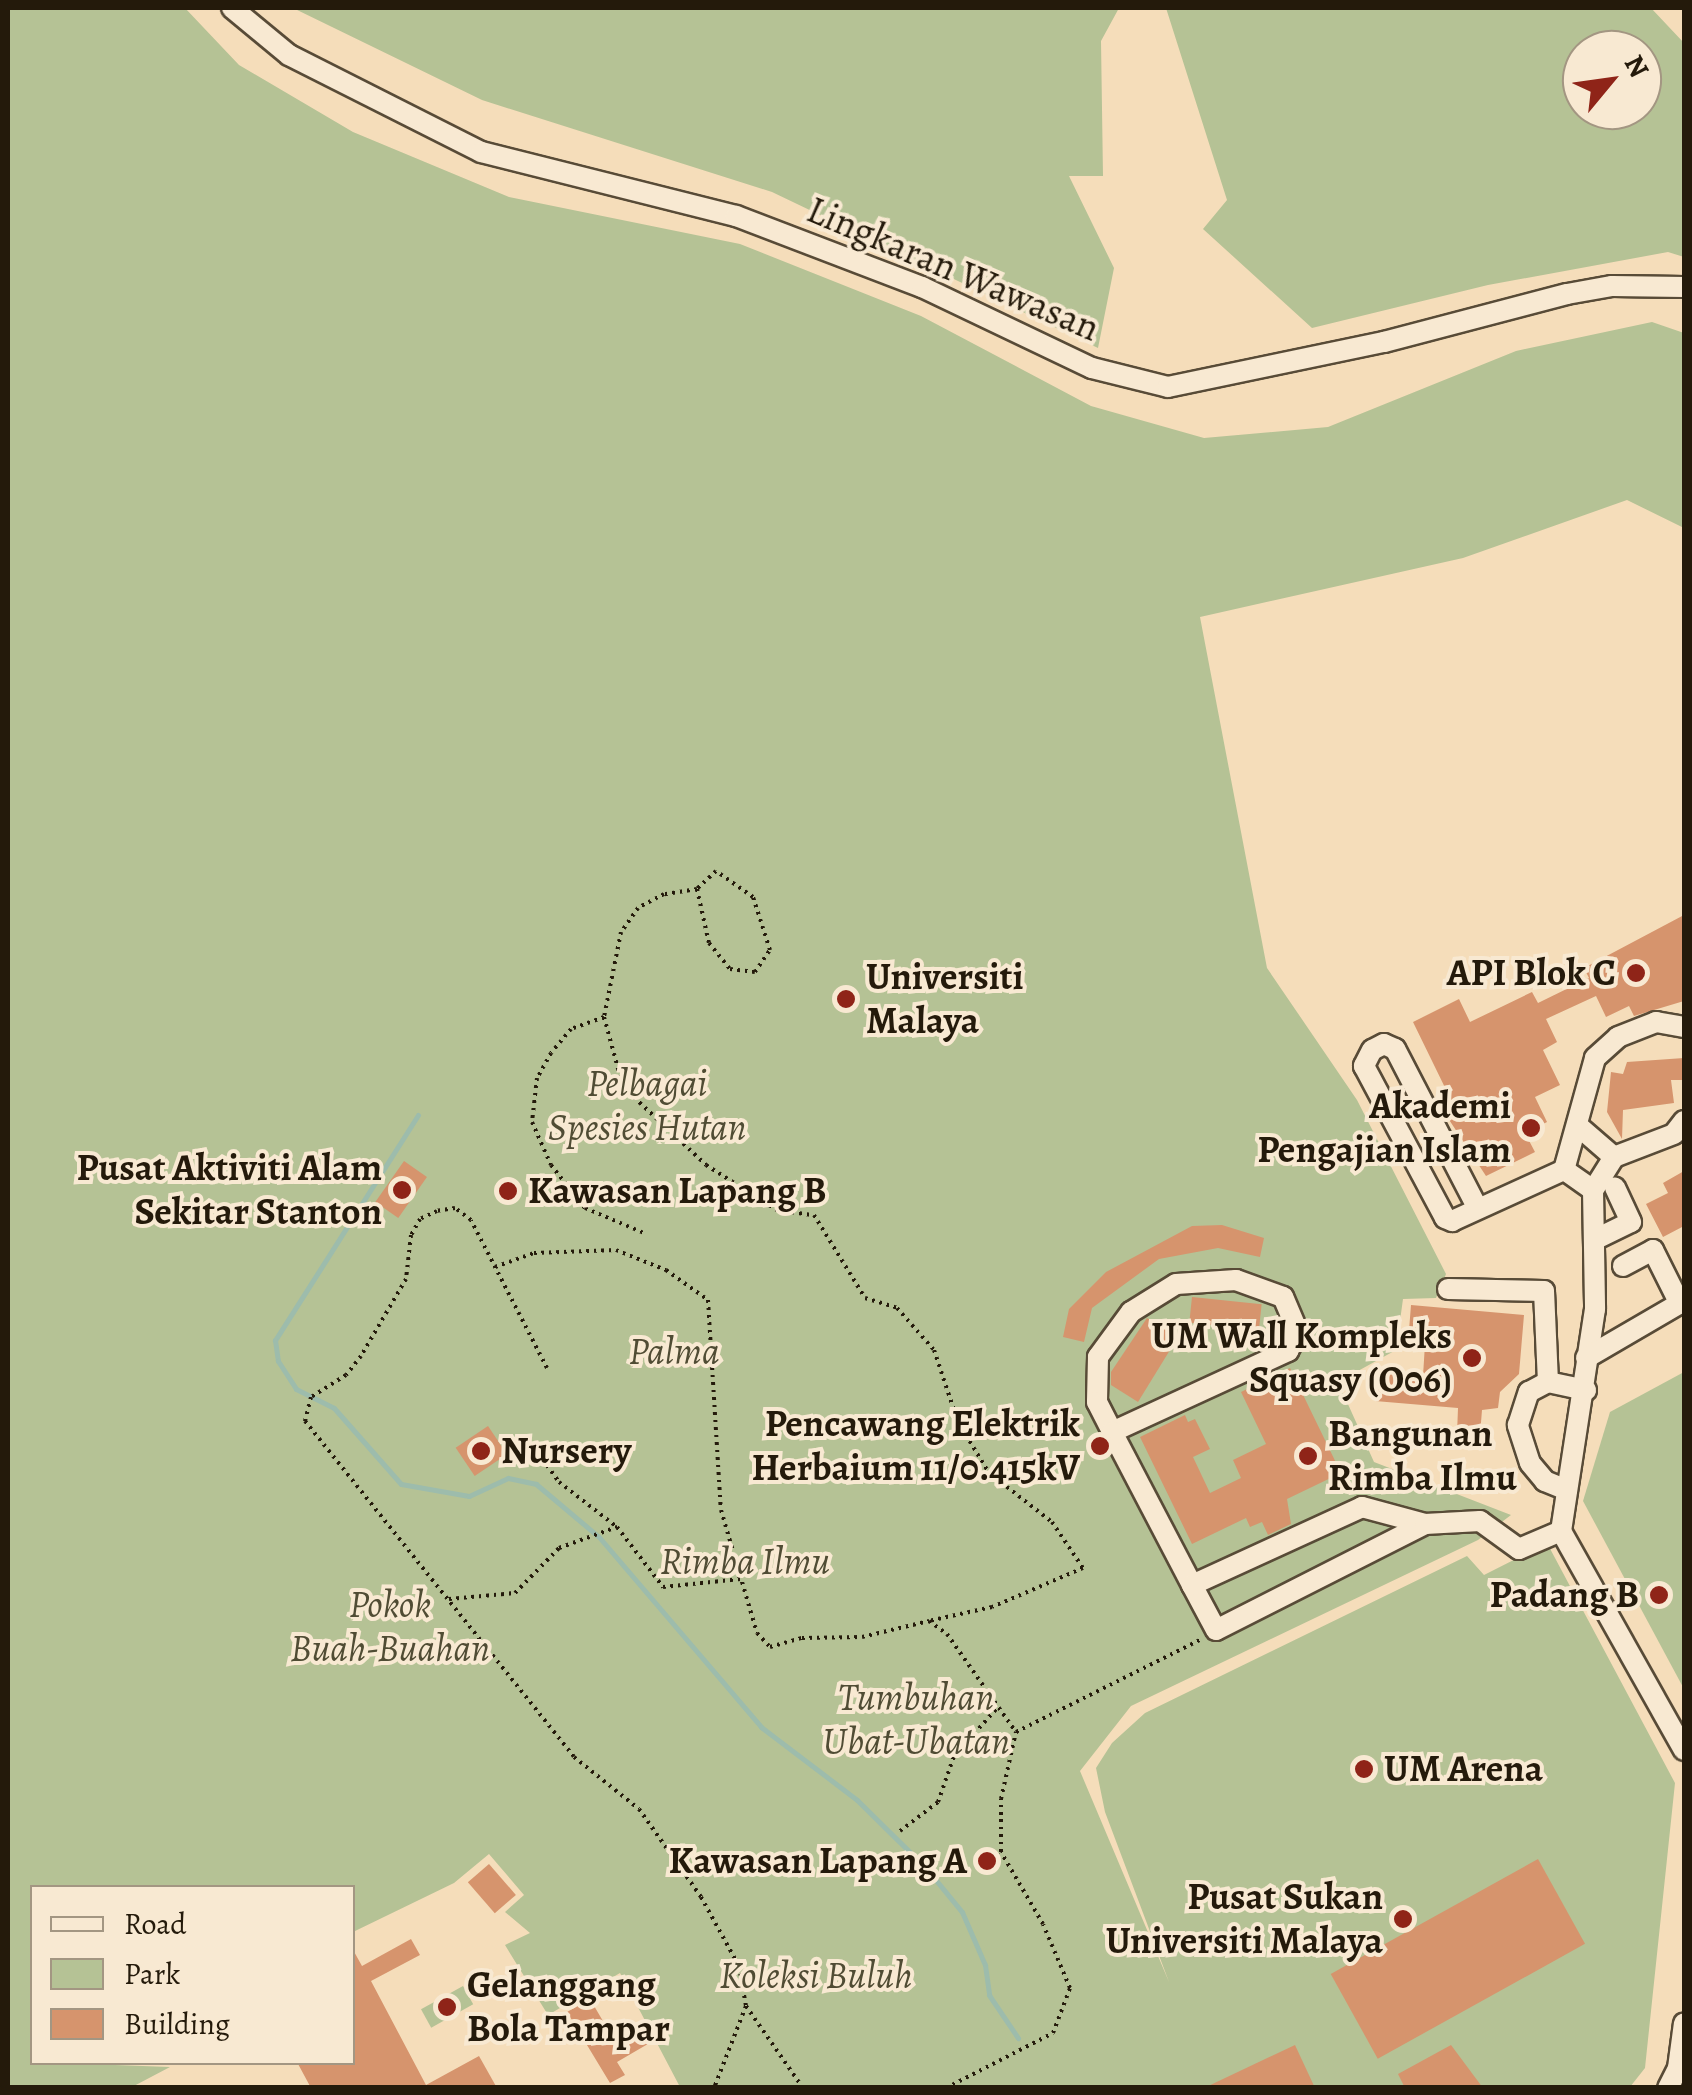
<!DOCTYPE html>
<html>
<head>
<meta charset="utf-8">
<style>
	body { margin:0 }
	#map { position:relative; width:1692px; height:2095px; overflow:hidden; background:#f5ddba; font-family:Alegreya,serif }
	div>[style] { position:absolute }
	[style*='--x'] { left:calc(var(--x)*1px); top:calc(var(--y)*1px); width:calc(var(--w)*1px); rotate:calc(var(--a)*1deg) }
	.green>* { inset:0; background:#b5c295; transform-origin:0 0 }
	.stream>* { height:5px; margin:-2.5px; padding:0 2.5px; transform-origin:2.5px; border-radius:2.5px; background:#9dbcac }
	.building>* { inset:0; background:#d6946d; transform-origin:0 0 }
	.path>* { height:4px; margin-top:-2px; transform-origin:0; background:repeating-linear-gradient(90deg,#241a0b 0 2.5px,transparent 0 7.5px) }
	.roads { filter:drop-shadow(2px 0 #584b37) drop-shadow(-2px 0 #584b37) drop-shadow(0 2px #584b37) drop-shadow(0 -2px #584b37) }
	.minor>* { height:20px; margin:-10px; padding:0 10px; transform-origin:10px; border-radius:10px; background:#f8e9d2 }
	.dots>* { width:28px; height:28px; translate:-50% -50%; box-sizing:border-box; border:5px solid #f8e9d2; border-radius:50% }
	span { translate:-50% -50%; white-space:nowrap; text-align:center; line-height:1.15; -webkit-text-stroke:8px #f8e9d2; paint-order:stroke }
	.street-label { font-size:38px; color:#241a0b }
	.poi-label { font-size:38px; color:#241a0b; font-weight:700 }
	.right { translate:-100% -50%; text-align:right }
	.left { translate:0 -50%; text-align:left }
	.park-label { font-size:38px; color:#504c34; font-style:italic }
	.frame { position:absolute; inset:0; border:10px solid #241a0b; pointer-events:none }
	.legend { position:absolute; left:30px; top:1885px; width:325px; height:180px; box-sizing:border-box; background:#f8e9d2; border:2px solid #a39682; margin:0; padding:12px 18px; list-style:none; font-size:30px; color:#241a0b }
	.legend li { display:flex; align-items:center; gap:20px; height:50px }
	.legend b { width:50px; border:2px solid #a39682 }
	.north { position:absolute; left:1562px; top:30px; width:100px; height:100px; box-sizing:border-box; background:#f8e9d2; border:2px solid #a39682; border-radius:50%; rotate:61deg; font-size:28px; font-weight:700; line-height:40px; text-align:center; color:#241a0b }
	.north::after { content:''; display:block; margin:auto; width:35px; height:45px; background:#8f2418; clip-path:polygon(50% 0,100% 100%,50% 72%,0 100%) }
</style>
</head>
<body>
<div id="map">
	<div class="green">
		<i style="clip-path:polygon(8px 8px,185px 8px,239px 65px,353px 132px,509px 197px,740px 244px,921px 316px,1091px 406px,1204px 438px,1328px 427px,1516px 351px,1652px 322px,1684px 333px,1684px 528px,1627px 500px,1463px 558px,1200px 617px,1267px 968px,1357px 1100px,1446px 1274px,1436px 1298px,1403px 1299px,1396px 1350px,1338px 1382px,1374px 1462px,1511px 1515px,1478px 1540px,1131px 1706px,1080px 1771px,1169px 1982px,1105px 1812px,1096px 1768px,1112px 1743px,1145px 1713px,1467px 1556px,1484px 1575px,1547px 1543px,1675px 1783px,1645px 2068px,1630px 2087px,680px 2087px,620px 1973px,548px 2015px,505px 1945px,530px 1933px,505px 1912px,524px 1895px,489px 1854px,454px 1883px,353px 1932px,352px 1888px,32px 1888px,32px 2062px,170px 2067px,132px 2087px,8px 2088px)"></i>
		<i style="clip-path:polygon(293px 8px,1119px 8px,1101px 41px,1103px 176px,1069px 176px,1114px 268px,1098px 348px,772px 192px,482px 100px)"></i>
		<i style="clip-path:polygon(evenodd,1166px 8px,1651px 8px,1684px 43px,1684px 257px,1668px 252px,1488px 285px,1312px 328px,1203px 229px,1227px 200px,1166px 8px,1582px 50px,1642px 50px,1642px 110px,1582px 110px,1582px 50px)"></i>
		<i style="clip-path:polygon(1684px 1372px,1684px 1689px,1583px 1501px,1610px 1412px)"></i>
		<i style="left:463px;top:1986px;width:21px;height:48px;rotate:61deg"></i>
	</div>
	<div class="stream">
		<i style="--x:418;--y:1115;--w:267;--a:122.4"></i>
		<i style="--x:275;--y:1340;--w:21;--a:82"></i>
		<i style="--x:278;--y:1361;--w:33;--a:57"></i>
		<i style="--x:296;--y:1389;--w:42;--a:26.6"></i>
		<i style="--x:334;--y:1408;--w:101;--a:48.6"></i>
		<i style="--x:401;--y:1484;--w:69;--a:10"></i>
		<i style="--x:469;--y:1496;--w:43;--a:-24.8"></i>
		<i style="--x:508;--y:1478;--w:29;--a:12"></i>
		<i style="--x:536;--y:1484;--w:82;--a:40.1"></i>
		<i style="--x:599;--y:1537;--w:250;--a:49.5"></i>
		<i style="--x:761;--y:1727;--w:121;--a:37.2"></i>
		<i style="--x:857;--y:1800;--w:97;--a:44.6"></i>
		<i style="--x:926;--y:1868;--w:57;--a:50.7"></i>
		<i style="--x:962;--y:1912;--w:58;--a:66.5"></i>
		<i style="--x:985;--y:1965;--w:30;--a:82"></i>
		<i style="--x:989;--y:1995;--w:52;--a:56"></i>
	</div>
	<div class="building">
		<i style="clip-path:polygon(1684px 915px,1684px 1001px,1634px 1016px,1629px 1006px,1606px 1017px,1596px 996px,1546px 1019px,1557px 1042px,1543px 1050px,1560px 1085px,1535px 1097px,1547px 1122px,1525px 1133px,1535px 1152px,1486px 1176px,1442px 1109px,1453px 1104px,1413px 1022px,1459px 999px,1470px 1022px,1532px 992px,1538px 1003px,1589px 978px,1584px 968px)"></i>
		<i style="clip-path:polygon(1684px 1058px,1684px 1080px,1671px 1080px,1674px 1103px,1623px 1110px,1622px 1139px,1607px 1112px,1611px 1072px,1623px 1074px,1627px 1062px)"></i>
		<i style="left:404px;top:1161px;width:28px;height:50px;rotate:35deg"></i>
		<i style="clip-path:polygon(1684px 1171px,1684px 1226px,1663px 1237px,1646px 1204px,1668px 1193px,1663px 1183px)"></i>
		<i style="clip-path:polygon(1222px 1225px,1264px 1238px,1260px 1257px,1218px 1248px,1159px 1259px,1092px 1308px,1084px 1342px,1063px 1337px,1069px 1309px,1106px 1272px,1192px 1226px)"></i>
		<i style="left:1192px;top:1297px;width:70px;height:26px;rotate:6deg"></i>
		<i style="clip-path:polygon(1411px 1305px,1524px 1315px,1519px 1374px,1500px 1392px,1498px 1408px,1482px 1410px,1480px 1435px,1457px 1434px,1458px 1408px,1375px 1401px,1377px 1372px,1423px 1376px,1425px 1344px,1408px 1343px)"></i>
		<i style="clip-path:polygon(1147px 1318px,1178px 1337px,1138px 1402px,1111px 1385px,1111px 1372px)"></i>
		<i style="clip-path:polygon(1290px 1368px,1341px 1473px,1287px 1499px,1291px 1524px,1268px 1535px,1262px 1522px,1250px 1527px,1246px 1518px,1192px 1544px,1140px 1437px,1185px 1415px,1188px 1422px,1195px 1419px,1210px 1449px,1193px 1457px,1210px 1493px,1241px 1478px,1233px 1460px,1266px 1444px,1241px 1392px)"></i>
		<i style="left:488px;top:1426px;width:34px;height:39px;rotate:56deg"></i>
		<i style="left:1538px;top:1859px;width:97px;height:237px;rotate:61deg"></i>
		<i style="left:489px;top:1864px;width:41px;height:28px;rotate:49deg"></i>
		<i style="clip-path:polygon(411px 1939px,420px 1955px,371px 1981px,426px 2085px,479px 2056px,497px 2088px,311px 2088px,297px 2062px,352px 2062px,352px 1948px,362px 1966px)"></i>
		<i style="clip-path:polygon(590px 1999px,610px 2033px,621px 2028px,625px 2035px,643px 2024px,653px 2041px,617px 2062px,625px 2075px,610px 2083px,567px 2012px)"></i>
		<i style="clip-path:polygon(1295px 2045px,1315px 2088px,1204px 2088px)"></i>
		<i style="clip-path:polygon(1451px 2045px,1483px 2088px,1405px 2088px,1398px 2074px)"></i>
	</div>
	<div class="path">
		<i style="--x:697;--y:889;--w:55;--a:77.5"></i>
		<i style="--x:709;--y:943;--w:33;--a:51"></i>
		<i style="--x:730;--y:969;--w:25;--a:7"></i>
		<i style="--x:755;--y:972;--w:27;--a:-56"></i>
		<i style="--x:770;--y:950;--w:56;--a:-107.8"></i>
		<i style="--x:753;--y:897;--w:45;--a:-144.9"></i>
		<i style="--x:716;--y:871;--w:26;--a:137"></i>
		<i style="--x:697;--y:889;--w:33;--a:171"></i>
		<i style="--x:664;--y:894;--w:30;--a:152"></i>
		<i style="--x:638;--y:908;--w:29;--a:125"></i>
		<i style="--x:621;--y:932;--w:87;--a:101.3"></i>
		<i style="--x:604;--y:1017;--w:73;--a:74.8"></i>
		<i style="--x:623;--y:1087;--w:114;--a:43.2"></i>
		<i style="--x:706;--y:1165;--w:84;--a:32.4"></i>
		<i style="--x:777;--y:1210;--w:37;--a:8"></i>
		<i style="--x:814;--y:1215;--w:97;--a:58.4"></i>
		<i style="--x:865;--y:1298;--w:34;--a:17"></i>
		<i style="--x:897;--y:1308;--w:56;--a:48.6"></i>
		<i style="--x:934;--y:1350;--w:76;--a:71.6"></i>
		<i style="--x:958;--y:1422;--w:60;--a:58.7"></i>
		<i style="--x:989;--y:1473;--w:80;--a:37.9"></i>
		<i style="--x:1052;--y:1522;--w:55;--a:56"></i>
		<i style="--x:1083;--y:1568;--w:99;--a:156.8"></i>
		<i style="--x:992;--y:1607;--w:65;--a:167.5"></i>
		<i style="--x:604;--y:1017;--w:35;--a:160"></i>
		<i style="--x:571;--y:1029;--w:31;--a:130"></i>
		<i style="--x:551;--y:1053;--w:29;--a:119"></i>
		<i style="--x:537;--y:1078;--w:44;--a:96.5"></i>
		<i style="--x:532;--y:1122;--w:47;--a:66.2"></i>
		<i style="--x:551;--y:1165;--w:55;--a:51.7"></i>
		<i style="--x:585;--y:1208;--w:64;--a:23"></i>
		<i style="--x:495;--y:1267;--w:41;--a:-19.7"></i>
		<i style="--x:534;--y:1253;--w:82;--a:-2.1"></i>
		<i style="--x:616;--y:1250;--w:54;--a:21.8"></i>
		<i style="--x:666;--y:1270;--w:52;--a:35.5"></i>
		<i style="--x:708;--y:1300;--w:210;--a:86.5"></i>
		<i style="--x:721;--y:1510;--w:128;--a:73.7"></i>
		<i style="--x:757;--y:1633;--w:19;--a:47"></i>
		<i style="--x:770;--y:1647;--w:33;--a:-16"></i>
		<i style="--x:802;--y:1638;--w:60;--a:-1"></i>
		<i style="--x:862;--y:1637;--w:69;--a:-13.4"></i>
		<i style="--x:929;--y:1621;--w:22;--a:36"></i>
		<i style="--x:947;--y:1634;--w:120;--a:54.9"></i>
		<i style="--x:547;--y:1368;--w:166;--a:-117.2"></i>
		<i style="--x:471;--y:1220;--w:20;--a:-143"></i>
		<i style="--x:455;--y:1208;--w:18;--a:171"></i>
		<i style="--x:437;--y:1211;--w:19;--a:155"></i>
		<i style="--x:420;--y:1219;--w:18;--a:119"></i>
		<i style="--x:411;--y:1235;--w:44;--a:96.5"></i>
		<i style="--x:406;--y:1279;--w:89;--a:120.3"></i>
		<i style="--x:361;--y:1356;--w:24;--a:128"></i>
		<i style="--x:346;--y:1375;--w:41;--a:147.8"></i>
		<i style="--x:311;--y:1397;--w:25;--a:104"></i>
		<i style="--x:305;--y:1421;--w:430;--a:51.3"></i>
		<i style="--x:574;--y:1757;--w:83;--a:38.7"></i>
		<i style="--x:639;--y:1809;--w:108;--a:54.8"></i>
		<i style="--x:701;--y:1897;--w:79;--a:61.2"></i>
		<i style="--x:739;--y:1966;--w:41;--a:80.1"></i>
		<i style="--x:746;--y:2006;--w:88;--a:111.3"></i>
		<i style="--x:534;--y:1447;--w:43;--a:54.5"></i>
		<i style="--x:559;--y:1482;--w:73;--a:37.8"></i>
		<i style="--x:617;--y:1527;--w:76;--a:52.5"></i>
		<i style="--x:663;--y:1587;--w:78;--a:-5.9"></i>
		<i style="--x:449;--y:1599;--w:66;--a:-5.2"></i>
		<i style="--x:515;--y:1593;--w:63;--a:-45.6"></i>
		<i style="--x:559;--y:1548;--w:62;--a:-19.9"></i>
		<i style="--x:1016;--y:1732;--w:206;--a:-26.6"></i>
		<i style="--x:900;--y:1831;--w:48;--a:-37.3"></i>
		<i style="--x:938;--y:1802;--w:49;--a:-70.8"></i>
		<i style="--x:954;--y:1756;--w:67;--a:-48"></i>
		<i style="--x:746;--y:2006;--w:100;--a:55.2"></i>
		<i style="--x:946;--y:2088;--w:120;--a:-27.2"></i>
		<i style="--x:1053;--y:2033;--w:48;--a:-69.3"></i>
		<i style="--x:1070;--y:1988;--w:69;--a:-112.9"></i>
		<i style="--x:1043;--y:1924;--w:83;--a:-120.3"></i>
		<i style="--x:1001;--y:1852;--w:53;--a:-90"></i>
		<i style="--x:1001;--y:1799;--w:69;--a:-77.4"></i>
	</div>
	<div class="roads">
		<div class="minor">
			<i style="--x:232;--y:8;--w:74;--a:39.5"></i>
			<i style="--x:289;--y:55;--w:215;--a:26.8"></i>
			<i style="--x:481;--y:152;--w:263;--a:14.1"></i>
			<i style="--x:736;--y:216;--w:199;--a:20.9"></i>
			<i style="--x:922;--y:287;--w:188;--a:25.5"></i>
			<i style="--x:1092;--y:368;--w:78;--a:14"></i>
			<i style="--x:1168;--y:387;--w:221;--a:-11.8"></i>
			<i style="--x:1384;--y:342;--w:189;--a:-14.7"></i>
			<i style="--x:1567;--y:294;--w:46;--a:-10.1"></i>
			<i style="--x:1612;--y:286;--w:72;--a:0.8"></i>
			<i style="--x:1684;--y:1121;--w:16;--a:128"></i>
			<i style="--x:1674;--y:1134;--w:64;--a:159"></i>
			<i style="--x:1614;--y:1157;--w:39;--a:122"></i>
			<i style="--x:1593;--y:1190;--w:119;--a:89"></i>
			<i style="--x:1595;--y:1309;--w:225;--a:98.7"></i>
			<i style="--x:1561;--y:1531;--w:251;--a:60.7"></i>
			<i style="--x:1577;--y:1125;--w:49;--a:40.9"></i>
			<i style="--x:1593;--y:1190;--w:35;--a:-145"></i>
			<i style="--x:1564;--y:1170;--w:116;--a:-74.5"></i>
			<i style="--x:1595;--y:1058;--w:31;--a:-42"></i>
			<i style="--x:1618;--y:1037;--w:41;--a:-21.5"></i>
			<i style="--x:1656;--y:1022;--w:28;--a:10"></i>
			<i style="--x:1477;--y:1207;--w:178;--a:-117.4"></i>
			<i style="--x:1395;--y:1049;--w:12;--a:-156"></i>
			<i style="--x:1384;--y:1044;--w:13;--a:153"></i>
			<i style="--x:1372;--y:1050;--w:18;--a:117"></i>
			<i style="--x:1364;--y:1066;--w:172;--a:61.9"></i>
			<i style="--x:1445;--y:1218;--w:8;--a:23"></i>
			<i style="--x:1452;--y:1221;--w:123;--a:-24.5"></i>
			<i style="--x:1594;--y:1240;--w:41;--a:-25.9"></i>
			<i style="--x:1631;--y:1222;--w:38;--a:-115"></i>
			<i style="--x:1623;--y:1266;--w:34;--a:-28"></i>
			<i style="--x:1653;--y:1250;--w:60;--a:63.4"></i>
			<i style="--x:1448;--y:1289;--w:96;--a:1.2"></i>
			<i style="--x:1544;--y:1291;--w:91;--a:87.5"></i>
			<i style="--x:1586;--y:1358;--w:113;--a:-30.2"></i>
			<i style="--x:1112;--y:1432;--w:194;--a:-24.7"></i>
			<i style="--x:1288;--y:1351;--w:21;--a:-62"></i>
			<i style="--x:1298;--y:1332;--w:38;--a:-113"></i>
			<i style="--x:1283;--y:1297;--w:50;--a:-160.1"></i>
			<i style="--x:1236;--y:1280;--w:60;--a:176.2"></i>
			<i style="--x:1176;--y:1284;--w:53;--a:148.1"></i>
			<i style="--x:1131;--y:1312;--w:56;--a:126.3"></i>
			<i style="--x:1098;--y:1357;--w:45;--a:91.3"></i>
			<i style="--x:1097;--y:1402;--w:34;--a:63"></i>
			<i style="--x:1112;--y:1432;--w:173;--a:62.4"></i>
			<i style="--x:1567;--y:1490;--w:24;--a:-158"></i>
			<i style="--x:1545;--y:1481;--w:23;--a:-130"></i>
			<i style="--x:1530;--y:1463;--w:40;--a:-108"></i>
			<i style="--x:1518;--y:1425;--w:35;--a:-72"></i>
			<i style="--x:1529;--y:1392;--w:21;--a:-28"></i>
			<i style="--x:1548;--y:1382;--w:39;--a:12"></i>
			<i style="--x:1362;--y:1507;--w:65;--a:15.1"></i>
			<i style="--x:1425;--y:1524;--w:234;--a:153.1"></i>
			<i style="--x:1216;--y:1630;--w:51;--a:-118.1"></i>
			<i style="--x:1192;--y:1585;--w:187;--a:-24.6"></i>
			<i style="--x:1425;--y:1524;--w:55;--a:-3.1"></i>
			<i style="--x:1480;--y:1521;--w:48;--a:35.7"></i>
			<i style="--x:1519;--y:1549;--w:46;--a:-23.2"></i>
			<i style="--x:1668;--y:2088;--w:22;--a:-63"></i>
			<i style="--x:1678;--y:2068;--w:45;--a:-82.4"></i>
		</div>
	</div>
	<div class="dots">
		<i style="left:1636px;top:973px;background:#8f2418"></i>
		<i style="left:846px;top:999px;background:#8f2418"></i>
		<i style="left:1531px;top:1128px;background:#8f2418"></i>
		<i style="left:402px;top:1190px;background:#8f2418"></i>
		<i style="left:508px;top:1191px;background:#8f2418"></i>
		<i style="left:1472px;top:1358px;background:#8f2418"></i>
		<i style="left:1100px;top:1446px;background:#8f2418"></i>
		<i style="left:481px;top:1451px;background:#8f2418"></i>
		<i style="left:1308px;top:1456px;background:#8f2418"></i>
		<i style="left:1659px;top:1595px;background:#8f2418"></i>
		<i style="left:1364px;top:1769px;background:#8f2418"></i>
		<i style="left:987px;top:1861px;background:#8f2418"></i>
		<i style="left:1403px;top:1919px;background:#8f2418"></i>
		<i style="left:447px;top:2007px;background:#8f2418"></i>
	</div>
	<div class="street-label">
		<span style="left:953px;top:269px;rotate:23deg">Lingkaran Wawasan</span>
	</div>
	<div class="poi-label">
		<span class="right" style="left:1616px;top:973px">API Blok C</span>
		<span class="left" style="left:866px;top:999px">Universiti<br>Malaya</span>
		<span class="right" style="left:1511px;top:1128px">Akademi<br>Pengajian Islam</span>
		<span class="right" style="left:382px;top:1190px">Pusat Aktiviti Alam<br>Sekitar Stanton</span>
		<span class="left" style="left:528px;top:1191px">Kawasan Lapang B</span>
		<span class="right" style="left:1452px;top:1358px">UM Wall Kompleks<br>Squasy (O06)</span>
		<span class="right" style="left:1080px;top:1446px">Pencawang Elektrik<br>Herbaium 11/0.415kV</span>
		<span class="left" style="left:1328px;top:1456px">Bangunan<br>Rimba Ilmu</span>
		<span class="left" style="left:501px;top:1451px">Nursery</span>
		<span class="right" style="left:1639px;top:1595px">Padang B</span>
		<span class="left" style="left:1384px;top:1769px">UM Arena</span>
		<span class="right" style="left:967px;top:1861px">Kawasan Lapang A</span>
		<span class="right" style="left:1383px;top:1919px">Pusat Sukan<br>Universiti Malaya</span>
		<span class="left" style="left:467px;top:2007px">Gelanggang<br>Bola Tampar</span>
	</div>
	<div class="park-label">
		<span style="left:647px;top:1106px">Pelbagai<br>Spesies Hutan</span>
		<span style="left:674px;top:1352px">Palma</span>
		<span style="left:745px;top:1562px">Rimba Ilmu</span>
		<span style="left:390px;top:1627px">Pokok<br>Buah-Buahan</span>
		<span style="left:916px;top:1720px">Tumbuhan<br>Ubat-Ubatan</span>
		<span style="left:816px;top:1976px">Koleksi Buluh</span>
	</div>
	<div class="frame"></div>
	<ul class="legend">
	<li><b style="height:12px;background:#f8e9d2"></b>Road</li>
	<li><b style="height:28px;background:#b5c295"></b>Park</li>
	<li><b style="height:28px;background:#d6946d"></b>Building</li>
	</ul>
	<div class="north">N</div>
</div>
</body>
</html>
